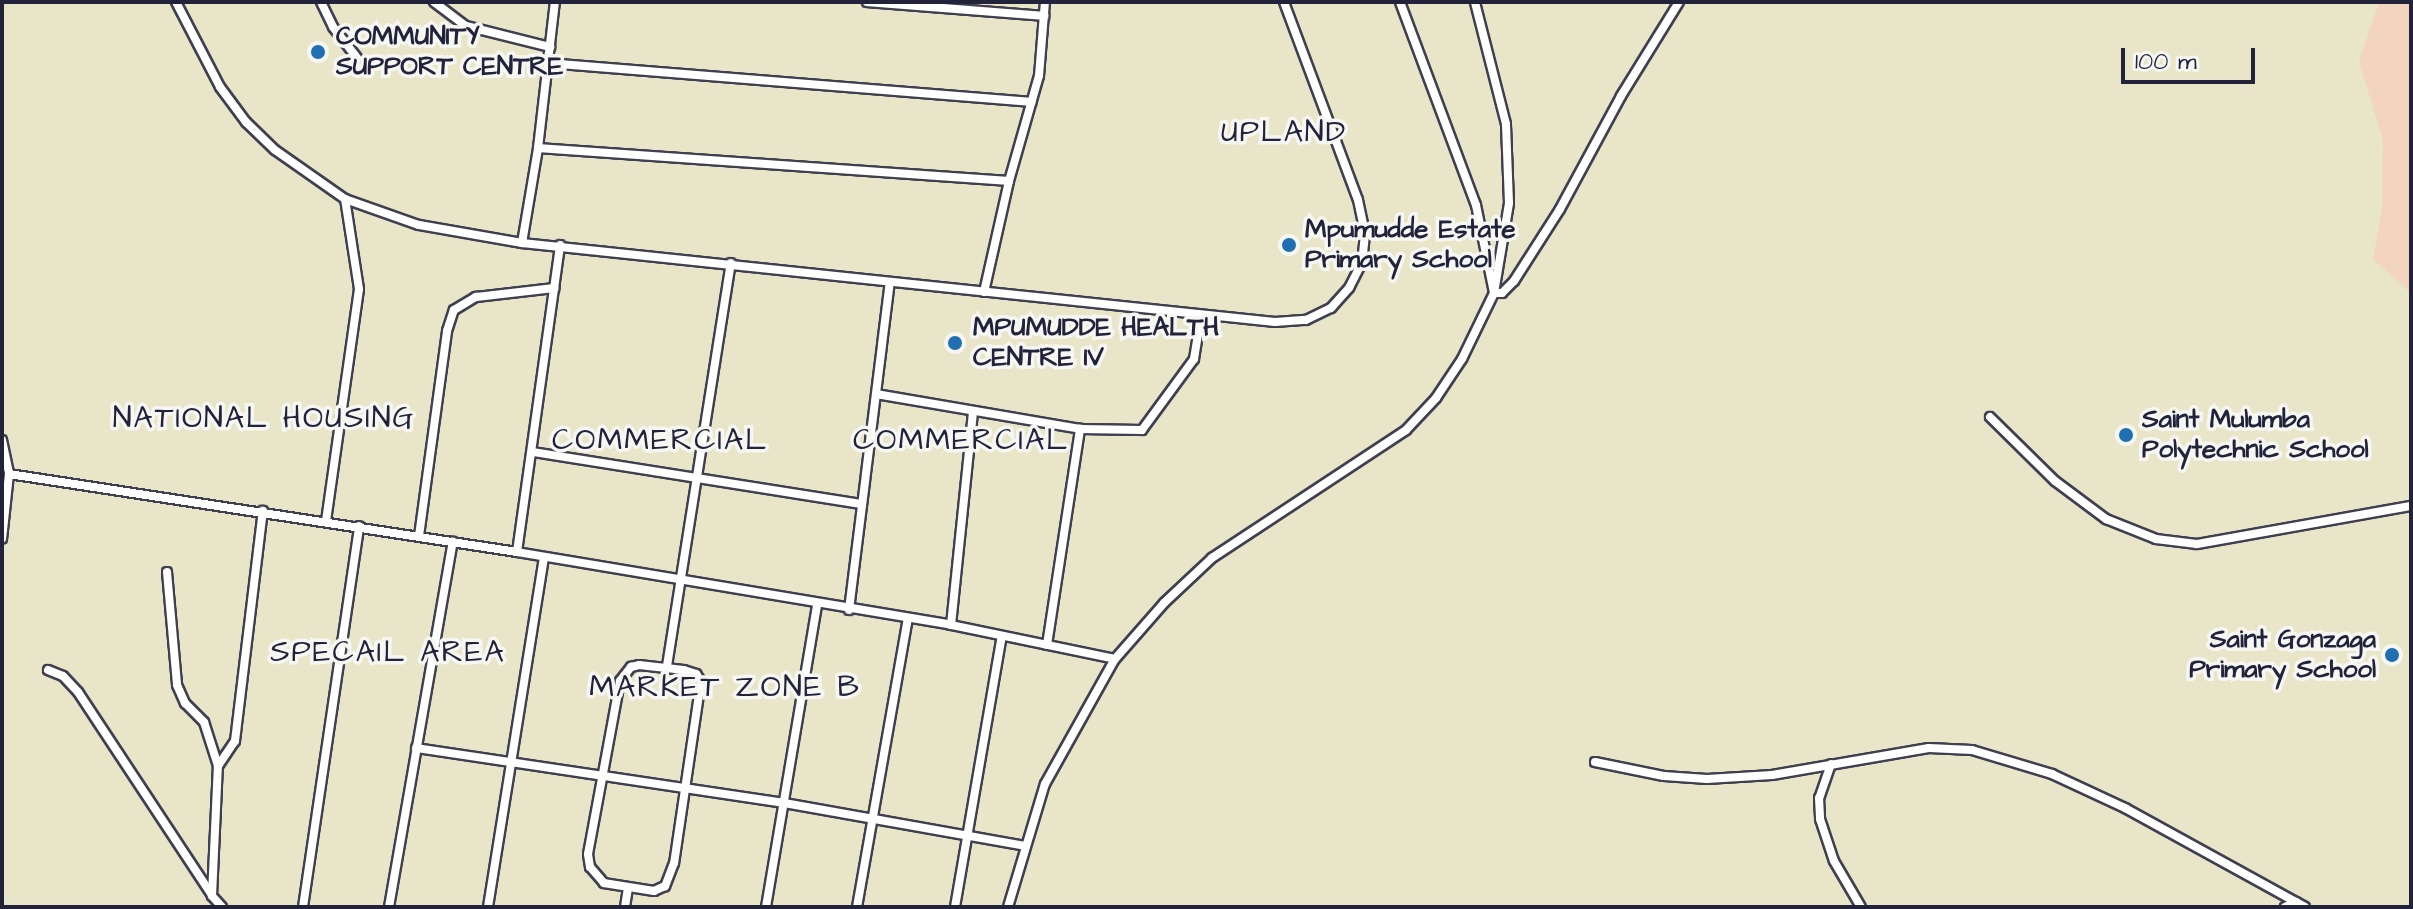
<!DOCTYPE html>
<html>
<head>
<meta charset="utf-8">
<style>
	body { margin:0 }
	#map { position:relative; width:2413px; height:909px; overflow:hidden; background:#e9e5c8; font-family:"Architects Daughter",sans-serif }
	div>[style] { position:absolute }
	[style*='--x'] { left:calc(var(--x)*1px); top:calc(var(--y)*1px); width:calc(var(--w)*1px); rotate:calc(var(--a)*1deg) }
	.built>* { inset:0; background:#f3d4bf }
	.roads { filter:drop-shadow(2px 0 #403f50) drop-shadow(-2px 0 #403f50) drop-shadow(0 2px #403f50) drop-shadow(0 -2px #403f50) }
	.street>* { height:8px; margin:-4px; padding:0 4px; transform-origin:4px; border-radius:4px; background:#fff }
	.dots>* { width:22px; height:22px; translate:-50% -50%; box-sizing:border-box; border:4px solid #f6f6f2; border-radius:50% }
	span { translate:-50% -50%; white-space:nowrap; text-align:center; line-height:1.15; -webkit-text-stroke:7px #f6f6f2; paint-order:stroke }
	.poi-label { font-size:26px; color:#22223b; font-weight:700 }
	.left { translate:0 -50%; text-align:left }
	.right { translate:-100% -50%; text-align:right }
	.quarter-label { font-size:30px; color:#22223b; letter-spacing:2px }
	.frame { position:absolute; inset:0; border:4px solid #22223b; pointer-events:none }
	.scale { position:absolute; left:2121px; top:48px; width:134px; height:36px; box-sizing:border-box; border:4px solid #22223b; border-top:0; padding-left:10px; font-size:24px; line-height:28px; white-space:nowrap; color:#22223b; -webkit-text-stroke:6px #f6f6f2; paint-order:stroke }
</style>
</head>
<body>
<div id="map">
	<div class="built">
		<i style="clip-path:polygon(2379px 2px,2411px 2px,2411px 293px,2373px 259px,2382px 209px,2383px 140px,2359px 62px)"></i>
	</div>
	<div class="roads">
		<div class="street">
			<i style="--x:176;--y:2;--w:96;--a:62.6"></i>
			<i style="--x:220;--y:87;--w:44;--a:53.4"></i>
			<i style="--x:246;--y:122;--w:40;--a:44"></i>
			<i style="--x:275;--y:150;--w:85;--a:35"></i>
			<i style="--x:345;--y:199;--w:78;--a:19.4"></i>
			<i style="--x:419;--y:225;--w:105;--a:9.9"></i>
			<i style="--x:522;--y:243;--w:757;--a:5.99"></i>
			<i style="--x:1275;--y:322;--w:31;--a:-4"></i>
			<i style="--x:1306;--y:320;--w:28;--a:-26"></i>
			<i style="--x:1331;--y:308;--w:27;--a:-48"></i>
			<i style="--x:1349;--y:288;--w:28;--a:-63"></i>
			<i style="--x:1362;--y:263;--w:30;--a:-84"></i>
			<i style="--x:1365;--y:233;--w:34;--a:-102"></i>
			<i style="--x:1358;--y:200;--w:211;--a:-110.5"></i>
			<i style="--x:321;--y:2;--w:28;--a:64"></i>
			<i style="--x:333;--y:27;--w:39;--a:52"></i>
			<i style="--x:434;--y:2;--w:40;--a:37"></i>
			<i style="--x:466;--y:26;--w:87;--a:14"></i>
			<i style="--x:867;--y:2;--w:178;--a:4.5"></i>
			<i style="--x:1400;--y:2;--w:217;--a:69.5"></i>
			<i style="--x:1476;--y:205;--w:90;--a:78.4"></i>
			<i style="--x:1494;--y:293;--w:8;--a:0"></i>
			<i style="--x:1502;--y:293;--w:17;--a:-45"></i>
			<i style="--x:1514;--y:281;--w:85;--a:-57.4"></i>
			<i style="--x:1560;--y:209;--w:128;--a:-61.6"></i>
			<i style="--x:1621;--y:96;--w:110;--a:-58.3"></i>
			<i style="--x:548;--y:63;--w:485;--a:4.6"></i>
			<i style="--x:538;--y:148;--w:472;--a:4"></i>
			<i style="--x:522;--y:243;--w:96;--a:-80.4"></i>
			<i style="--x:538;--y:148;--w:147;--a:-83.4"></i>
			<i style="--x:984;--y:292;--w:114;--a:-77.3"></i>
			<i style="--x:1009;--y:181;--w:109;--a:-74.1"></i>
			<i style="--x:1039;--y:76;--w:74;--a:-85.4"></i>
			<i style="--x:876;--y:394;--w:207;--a:9.7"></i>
			<i style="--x:1080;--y:429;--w:62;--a:0.9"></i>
			<i style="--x:1142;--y:430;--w:88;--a:-53.8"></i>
			<i style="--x:1194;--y:359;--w:44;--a:-80.8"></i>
			<i style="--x:1990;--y:417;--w:91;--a:44.6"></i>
			<i style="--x:2055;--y:481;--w:64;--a:36.7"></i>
			<i style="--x:2106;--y:519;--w:54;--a:21.8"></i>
			<i style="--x:2156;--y:539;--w:41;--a:7"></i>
			<i style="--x:2197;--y:544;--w:217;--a:-10.1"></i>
			<i style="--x:2;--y:440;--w:35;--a:78"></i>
			<i style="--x:9;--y:474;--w:65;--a:96.1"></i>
			<i style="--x:533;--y:452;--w:333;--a:9"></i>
			<i style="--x:9;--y:474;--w:514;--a:8.73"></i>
			<i style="--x:517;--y:552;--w:440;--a:9.5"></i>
			<i style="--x:951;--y:625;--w:167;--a:11.7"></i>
			<i style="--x:326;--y:521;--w:234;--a:-81.9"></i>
			<i style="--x:359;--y:289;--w:91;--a:-98.8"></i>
			<i style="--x:419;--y:536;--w:207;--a:-82.2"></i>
			<i style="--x:447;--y:331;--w:22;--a:-72"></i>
			<i style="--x:454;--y:310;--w:26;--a:-31"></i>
			<i style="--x:476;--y:297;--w:79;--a:-6.6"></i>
			<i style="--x:517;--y:552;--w:310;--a:-82"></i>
			<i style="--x:167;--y:572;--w:113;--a:84.9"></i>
			<i style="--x:177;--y:685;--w:20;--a:66"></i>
			<i style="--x:185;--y:703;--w:27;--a:45"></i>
			<i style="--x:204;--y:722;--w:46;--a:72.3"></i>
			<i style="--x:849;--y:610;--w:330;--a:-82.9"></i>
			<i style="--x:951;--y:625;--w:215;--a:-84.1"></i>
			<i style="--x:1047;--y:645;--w:219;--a:-81.3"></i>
			<i style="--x:639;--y:665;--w:45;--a:6.3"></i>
			<i style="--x:684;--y:670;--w:13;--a:18"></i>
			<i style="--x:696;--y:674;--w:9;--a:54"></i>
			<i style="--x:701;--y:681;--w:184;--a:98.4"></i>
			<i style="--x:674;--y:863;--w:25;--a:111"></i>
			<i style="--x:665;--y:886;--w:12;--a:156"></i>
			<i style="--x:654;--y:891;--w:51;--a:-170.9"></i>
			<i style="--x:604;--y:883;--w:21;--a:-131"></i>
			<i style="--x:590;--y:867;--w:13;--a:-99"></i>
			<i style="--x:588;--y:854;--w:176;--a:-79.5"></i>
			<i style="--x:620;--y:681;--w:18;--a:-52"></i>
			<i style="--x:631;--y:667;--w:8;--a:-14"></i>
			<i style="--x:667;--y:666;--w:408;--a:-81"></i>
			<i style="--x:48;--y:670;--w:16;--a:22"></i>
			<i style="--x:63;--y:676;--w:22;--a:47"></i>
			<i style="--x:78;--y:692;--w:243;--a:56.6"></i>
			<i style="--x:416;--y:748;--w:372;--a:8.5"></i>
			<i style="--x:784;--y:803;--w:245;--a:10.1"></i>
			<i style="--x:1595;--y:762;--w:70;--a:11.5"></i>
			<i style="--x:1664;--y:776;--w:43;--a:4"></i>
			<i style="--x:1707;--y:779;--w:65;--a:-3.5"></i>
			<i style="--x:1772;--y:775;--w:159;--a:-9.8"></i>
			<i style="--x:1929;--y:748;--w:43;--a:2.7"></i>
			<i style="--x:1972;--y:750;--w:84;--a:16.7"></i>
			<i style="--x:2052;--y:774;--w:81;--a:25"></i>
			<i style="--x:2125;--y:808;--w:195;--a:28.8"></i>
			<i style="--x:1831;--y:764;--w:36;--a:109"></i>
			<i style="--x:1819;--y:798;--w:21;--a:87"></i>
			<i style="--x:1820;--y:819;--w:44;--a:71.6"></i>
			<i style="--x:1834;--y:861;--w:53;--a:59.6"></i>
			<i style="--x:222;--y:907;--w:15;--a:-132"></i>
			<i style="--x:212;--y:896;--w:130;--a:-87.4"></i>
			<i style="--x:218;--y:766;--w:30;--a:-56"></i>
			<i style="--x:235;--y:741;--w:232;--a:-83.1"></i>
			<i style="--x:303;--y:907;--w:385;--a:-81.6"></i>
			<i style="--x:389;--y:907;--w:371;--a:-80.1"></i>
			<i style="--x:488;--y:907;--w:353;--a:-80.9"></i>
			<i style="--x:625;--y:907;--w:19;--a:-81"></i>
			<i style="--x:766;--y:907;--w:306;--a:-80.4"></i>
			<i style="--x:857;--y:907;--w:292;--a:-80"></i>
			<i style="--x:955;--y:907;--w:275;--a:-80.2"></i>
			<i style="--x:1008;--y:907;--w:128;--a:-73.3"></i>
			<i style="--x:1045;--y:784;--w:143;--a:-60.8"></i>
			<i style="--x:1115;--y:659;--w:74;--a:-48.8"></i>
			<i style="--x:1164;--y:603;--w:66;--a:-43.2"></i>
			<i style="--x:1212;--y:558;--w:232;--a:-33.4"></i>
			<i style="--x:1406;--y:430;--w:44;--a:-46.8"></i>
			<i style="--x:1436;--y:398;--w:47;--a:-56.3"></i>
			<i style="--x:1462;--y:359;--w:73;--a:-64.1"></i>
			<i style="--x:1494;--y:293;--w:91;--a:-80.5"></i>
			<i style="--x:1509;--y:203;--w:79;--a:-92.2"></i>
			<i style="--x:1506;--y:124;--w:126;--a:-104.3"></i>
			<i style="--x:2285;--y:907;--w:12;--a:-24"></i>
			<i style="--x:2296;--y:902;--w:10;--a:29"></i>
		</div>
	</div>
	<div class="dots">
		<i style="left:318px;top:52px;background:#1f6fb2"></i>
		<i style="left:1289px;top:245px;background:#1f6fb2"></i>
		<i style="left:955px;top:343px;background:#1f6fb2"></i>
		<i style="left:2126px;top:435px;background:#1f6fb2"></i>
		<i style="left:2392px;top:655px;background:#1f6fb2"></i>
	</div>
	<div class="poi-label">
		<span class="left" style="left:336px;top:52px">COMMUNITY<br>SUPPORT CENTRE</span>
		<span class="left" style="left:1305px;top:245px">Mpumudde Estate<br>Primary School</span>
		<span class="left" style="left:973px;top:343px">MPUMUDDE HEALTH<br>CENTRE IV</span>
		<span class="left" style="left:2142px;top:435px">Saint Mulumba<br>Polytechnic School</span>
		<span class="right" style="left:2376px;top:655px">Saint Gonzaga<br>Primary School</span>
	</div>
	<div class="quarter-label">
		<span style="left:1284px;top:132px">UPLAND</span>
		<span style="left:264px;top:418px">NATIONAL HOUSING</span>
		<span style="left:660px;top:440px">COMMERCIAL</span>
		<span style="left:961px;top:440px">COMMERCIAL</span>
		<span style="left:388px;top:652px">SPECAIL AREA</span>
		<span style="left:725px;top:687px">MARKET ZONE B</span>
	</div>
	<div class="frame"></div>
	<div class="scale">100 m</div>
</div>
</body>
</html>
